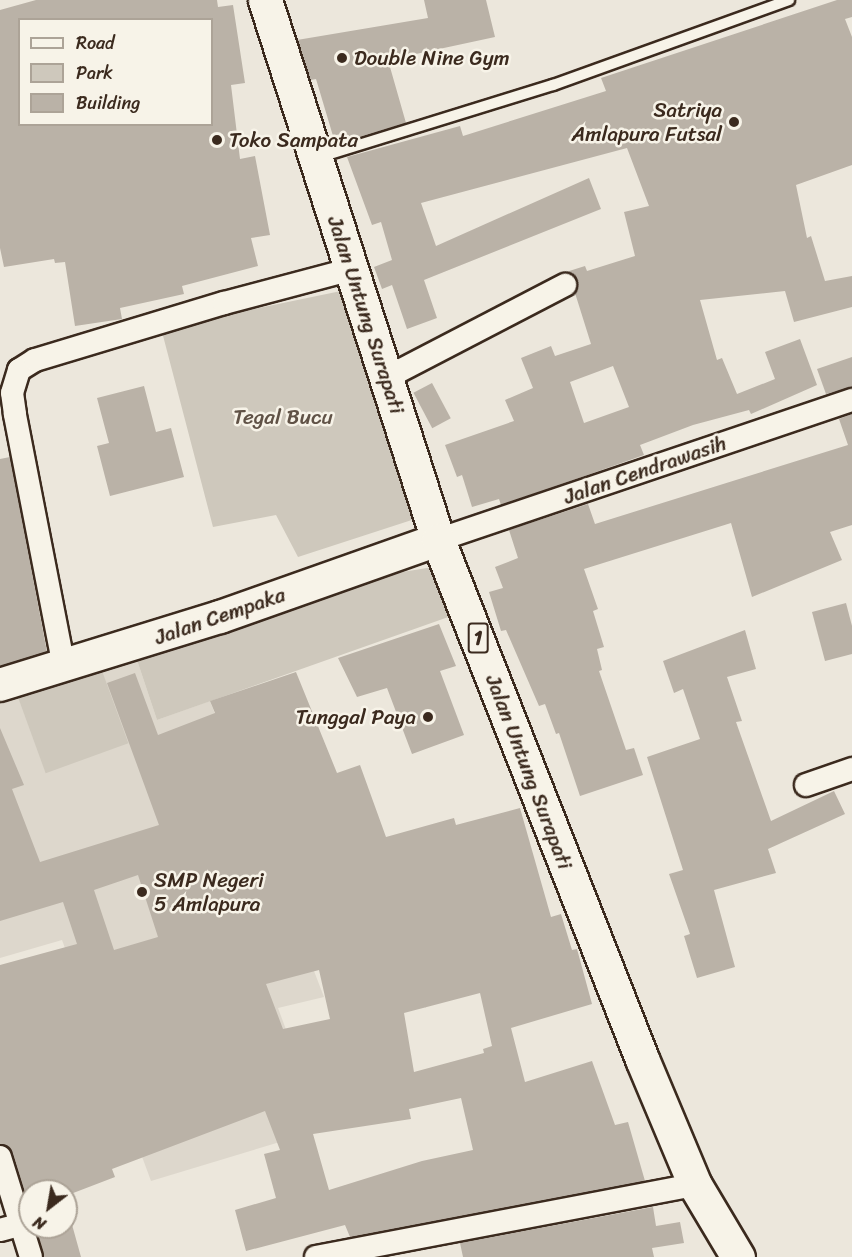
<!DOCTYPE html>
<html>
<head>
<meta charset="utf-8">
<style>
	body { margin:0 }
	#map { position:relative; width:852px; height:1257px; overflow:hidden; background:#ece7dc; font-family:Sriracha,sans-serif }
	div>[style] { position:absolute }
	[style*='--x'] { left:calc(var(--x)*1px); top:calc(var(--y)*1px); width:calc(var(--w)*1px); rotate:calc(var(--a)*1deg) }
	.built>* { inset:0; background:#ddd7cc }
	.green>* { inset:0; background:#cec8bc; transform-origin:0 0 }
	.building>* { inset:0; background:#bab2a7; transform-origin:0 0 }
	.roads { filter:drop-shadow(2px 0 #3b2a1e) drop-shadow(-2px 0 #3b2a1e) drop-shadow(0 2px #3b2a1e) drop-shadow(0 -2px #3b2a1e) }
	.lane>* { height:10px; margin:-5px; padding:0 5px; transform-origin:5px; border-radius:5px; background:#f7f3e8 }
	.street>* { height:22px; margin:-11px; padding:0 11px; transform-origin:11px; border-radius:11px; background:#f7f3e8 }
	.secondary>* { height:32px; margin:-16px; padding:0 16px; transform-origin:16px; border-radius:16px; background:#f7f3e8 }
	.highway>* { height:33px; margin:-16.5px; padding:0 16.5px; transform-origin:16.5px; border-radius:16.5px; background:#f7f3e8 }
	.dots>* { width:16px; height:16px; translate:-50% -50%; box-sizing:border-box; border:3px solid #f7f3e8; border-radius:50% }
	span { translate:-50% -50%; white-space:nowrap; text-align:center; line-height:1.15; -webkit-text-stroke:5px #f7f3e8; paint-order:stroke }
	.shield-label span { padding:2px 4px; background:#f7f3e8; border:2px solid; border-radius:4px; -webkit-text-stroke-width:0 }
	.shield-label { font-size:20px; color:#3b2a1e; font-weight:700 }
	.poi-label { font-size:21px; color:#3b2a1e }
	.left { translate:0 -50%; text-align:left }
	.right { translate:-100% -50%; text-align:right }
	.street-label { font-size:21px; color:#3b2a1e }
	.park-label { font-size:21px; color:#605246 }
	.legend { position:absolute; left:18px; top:18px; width:195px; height:108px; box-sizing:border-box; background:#f7f3e8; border:2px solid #aca397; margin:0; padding:8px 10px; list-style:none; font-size:18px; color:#3b2a1e }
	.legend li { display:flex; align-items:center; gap:12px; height:30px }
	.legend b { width:30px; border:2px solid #aca397 }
	.north { position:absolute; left:18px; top:1179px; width:60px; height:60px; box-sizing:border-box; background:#f7f3e8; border:2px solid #aca397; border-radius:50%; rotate:211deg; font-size:16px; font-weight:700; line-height:24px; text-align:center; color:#3b2a1e }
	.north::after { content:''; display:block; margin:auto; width:21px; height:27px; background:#3b2a1e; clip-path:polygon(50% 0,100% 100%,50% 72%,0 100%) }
</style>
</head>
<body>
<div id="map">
	<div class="built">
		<i style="clip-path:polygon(136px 657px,157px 720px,210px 701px,324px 997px,278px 1008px,323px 1129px,151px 1181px,62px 940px,0 958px,0 701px)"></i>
	</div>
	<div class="green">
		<i style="clip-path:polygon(341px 291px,421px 517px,298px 557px,276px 515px,213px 527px,161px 328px)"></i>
		<i style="clip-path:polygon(439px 566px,454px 615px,157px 720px,136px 657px,237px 629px,378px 576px)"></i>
		<i style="left:101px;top:668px;width:80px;height:88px;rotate:70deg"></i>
	</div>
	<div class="building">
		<i style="clip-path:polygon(evenodd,36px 0,217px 0,218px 7px,233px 5px,245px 83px,231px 85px,240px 159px,255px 156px,270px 235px,251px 238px,258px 266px,182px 286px,184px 294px,120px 308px,122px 319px,75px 326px,65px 262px,55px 263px,54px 259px,4px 267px,0 248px,0 10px,36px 0,20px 20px,212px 20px,212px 124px,20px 124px,20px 20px)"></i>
		<i style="clip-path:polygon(424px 0,486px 0,495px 37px,388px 60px,406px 123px,342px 142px,340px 134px,333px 136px,316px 79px,310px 80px,297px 40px,428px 18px)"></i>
		<i style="clip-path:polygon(evenodd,837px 0,852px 0,852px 17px,845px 19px,852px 37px,852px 165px,796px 185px,807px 238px,811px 236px,825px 281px,852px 276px,852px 307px,794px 322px,785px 291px,700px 300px,717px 360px,722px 358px,737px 394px,775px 379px,765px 352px,800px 339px,817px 385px,751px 414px,749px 410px,693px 425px,640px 445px,644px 455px,579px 478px,501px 505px,499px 499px,472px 507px,462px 475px,457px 477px,445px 445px,514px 421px,505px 400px,533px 388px,521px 358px,551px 346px,555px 356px,591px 344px,575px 293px,577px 279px,566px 272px,585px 266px,587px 271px,635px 256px,624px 212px,649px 206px,627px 148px,421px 203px,436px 246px,589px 178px,601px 209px,424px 280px,437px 318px,407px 329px,392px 285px,382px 289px,374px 267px,392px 260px,381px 222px,372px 225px,347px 157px,460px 126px,463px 136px,606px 91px,601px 78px,837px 0,613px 366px,629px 407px,584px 423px,570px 382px,613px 366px)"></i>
		<i style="clip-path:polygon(852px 357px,852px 387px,826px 394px,817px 369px)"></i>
		<i style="left:432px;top:383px;width:40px;height:21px;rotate:62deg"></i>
		<i style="clip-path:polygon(144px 386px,156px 432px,171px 428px,184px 477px,110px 496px,97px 446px,109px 443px,97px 398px)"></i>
		<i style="clip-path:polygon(852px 414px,852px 525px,830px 532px,842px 560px,752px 597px,731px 523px,584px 569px,598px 609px,593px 611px,604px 647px,597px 649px,602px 670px,599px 671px,626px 750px,634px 748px,643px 775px,580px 796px,559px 733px,556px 734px,545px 704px,539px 706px,506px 630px,501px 631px,489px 592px,503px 588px,495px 567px,518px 558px,509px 530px,588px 504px,595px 524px,848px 445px,839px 419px)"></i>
		<i style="clip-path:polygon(10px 457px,47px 652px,0 666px,0 459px)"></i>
		<i style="clip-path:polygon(846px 603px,852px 626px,852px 654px,825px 661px,812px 612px)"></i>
		<i style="clip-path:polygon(439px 624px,456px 666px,440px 671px,464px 735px,412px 754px,387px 688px,357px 697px,338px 658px)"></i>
		<i style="clip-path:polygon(745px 630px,756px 669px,727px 677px,742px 721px,736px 722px,771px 821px,834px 791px,845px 814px,768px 849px,776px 873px,714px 890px,735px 967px,697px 978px,684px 936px,690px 934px,669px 874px,683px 870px,647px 757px,700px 739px,683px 689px,674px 693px,663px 661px)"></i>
		<i style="clip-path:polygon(evenodd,296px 672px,337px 773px,360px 765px,386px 837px,454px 818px,456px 825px,520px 808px,551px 917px,561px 914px,572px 950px,577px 949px,592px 1004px,511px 1028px,525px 1082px,592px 1061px,615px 1125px,628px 1122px,645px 1181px,350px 1237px,345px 1225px,246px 1251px,235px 1210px,276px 1198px,264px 1154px,280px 1150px,265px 1111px,112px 1169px,115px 1177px,68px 1195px,66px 1191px,30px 1191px,30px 1208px,13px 1153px,0 1144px,0 965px,77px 944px,63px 902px,0 921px,0 728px,24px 785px,12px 789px,40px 862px,159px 825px,107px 683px,135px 673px,158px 735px,215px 713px,210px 701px,296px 672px,138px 875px,158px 937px,114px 950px,94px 890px,138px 875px,296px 672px,319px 970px,330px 1019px,283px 1029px,266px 984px,319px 970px,296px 672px,480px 993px,492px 1046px,483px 1049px,484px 1053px,414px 1072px,404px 1013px,480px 993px,296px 672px,461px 1098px,473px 1150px,422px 1161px,329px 1190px,313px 1134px,411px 1119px,409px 1109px,461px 1098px)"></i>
		<i style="clip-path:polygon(66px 1203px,81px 1257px,44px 1257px,36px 1227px,66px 1227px)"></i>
		<i style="clip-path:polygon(653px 1207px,656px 1226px,680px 1222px,684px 1243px,652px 1248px,654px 1257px,463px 1257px,460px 1243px)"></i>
	</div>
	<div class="roads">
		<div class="lane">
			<i style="--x:320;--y:157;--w:244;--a:-17.2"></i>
			<i style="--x:553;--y:85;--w:251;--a:-19.8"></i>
		</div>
		<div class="street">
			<i style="--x:386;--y:378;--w:202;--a:-27.5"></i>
			<i style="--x:438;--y:540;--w:437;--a:-18.7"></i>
			<i style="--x:64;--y:667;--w:258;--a:-101"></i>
			<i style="--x:15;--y:414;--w:21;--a:-98"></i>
			<i style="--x:12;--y:393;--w:24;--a:-73"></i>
			<i style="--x:19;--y:370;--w:19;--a:-32"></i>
			<i style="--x:35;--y:360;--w:197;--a:-16.8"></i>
			<i style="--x:224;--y:303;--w:133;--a:-14.8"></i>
			<i style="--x:806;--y:785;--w:49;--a:-19.2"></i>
			<i style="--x:0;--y:1157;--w:105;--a:72.8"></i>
			<i style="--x:0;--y:1230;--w:24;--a:-15"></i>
			<i style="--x:316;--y:1257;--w:386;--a:-10.8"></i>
		</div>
		<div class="secondary">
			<i style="--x:0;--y:685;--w:230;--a:-17.2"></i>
			<i style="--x:220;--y:617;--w:231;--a:-19.5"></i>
		</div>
		<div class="highway">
			<i style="--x:265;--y:0;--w:567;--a:72.24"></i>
			<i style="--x:438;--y:540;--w:558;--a:68.54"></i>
			<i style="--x:642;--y:1059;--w:137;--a:67.2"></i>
			<i style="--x:695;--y:1185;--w:84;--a:59.2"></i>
		</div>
	</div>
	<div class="dots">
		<i style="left:342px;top:58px;background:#3b2a1e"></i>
		<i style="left:734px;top:122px;background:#3b2a1e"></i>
		<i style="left:217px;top:140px;background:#3b2a1e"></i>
		<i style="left:428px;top:717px;background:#3b2a1e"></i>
		<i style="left:142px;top:892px;background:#3b2a1e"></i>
	</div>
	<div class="shield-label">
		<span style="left:478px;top:638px">1</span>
	</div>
	<div class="poi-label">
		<span class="left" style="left:354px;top:58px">Double Nine Gym</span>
		<span class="right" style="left:722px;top:122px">Satriya<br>Amlapura Futsal</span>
		<span class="left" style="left:229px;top:140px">Toko Sampata</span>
		<span class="right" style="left:416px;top:717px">Tunggal Paya</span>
		<span class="left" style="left:154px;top:892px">SMP Negeri<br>5 Amlapura</span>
	</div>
	<div class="street-label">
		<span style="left:366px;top:315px;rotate:72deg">Jalan Untung Surapati</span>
		<span style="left:645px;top:470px;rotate:-19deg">Jalan Cendrawasih</span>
		<span style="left:220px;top:616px;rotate:-19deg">Jalan Cempaka</span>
		<span style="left:529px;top:772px;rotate:69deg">Jalan Untung Surapati</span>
	</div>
	<div class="park-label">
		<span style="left:283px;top:417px">Tegal Bucu</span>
	</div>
	<ul class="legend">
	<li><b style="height:8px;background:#f7f3e8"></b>Road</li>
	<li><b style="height:16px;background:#cec8bc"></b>Park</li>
	<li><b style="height:16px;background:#bab2a7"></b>Building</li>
	</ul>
	<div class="north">N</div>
</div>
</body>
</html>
